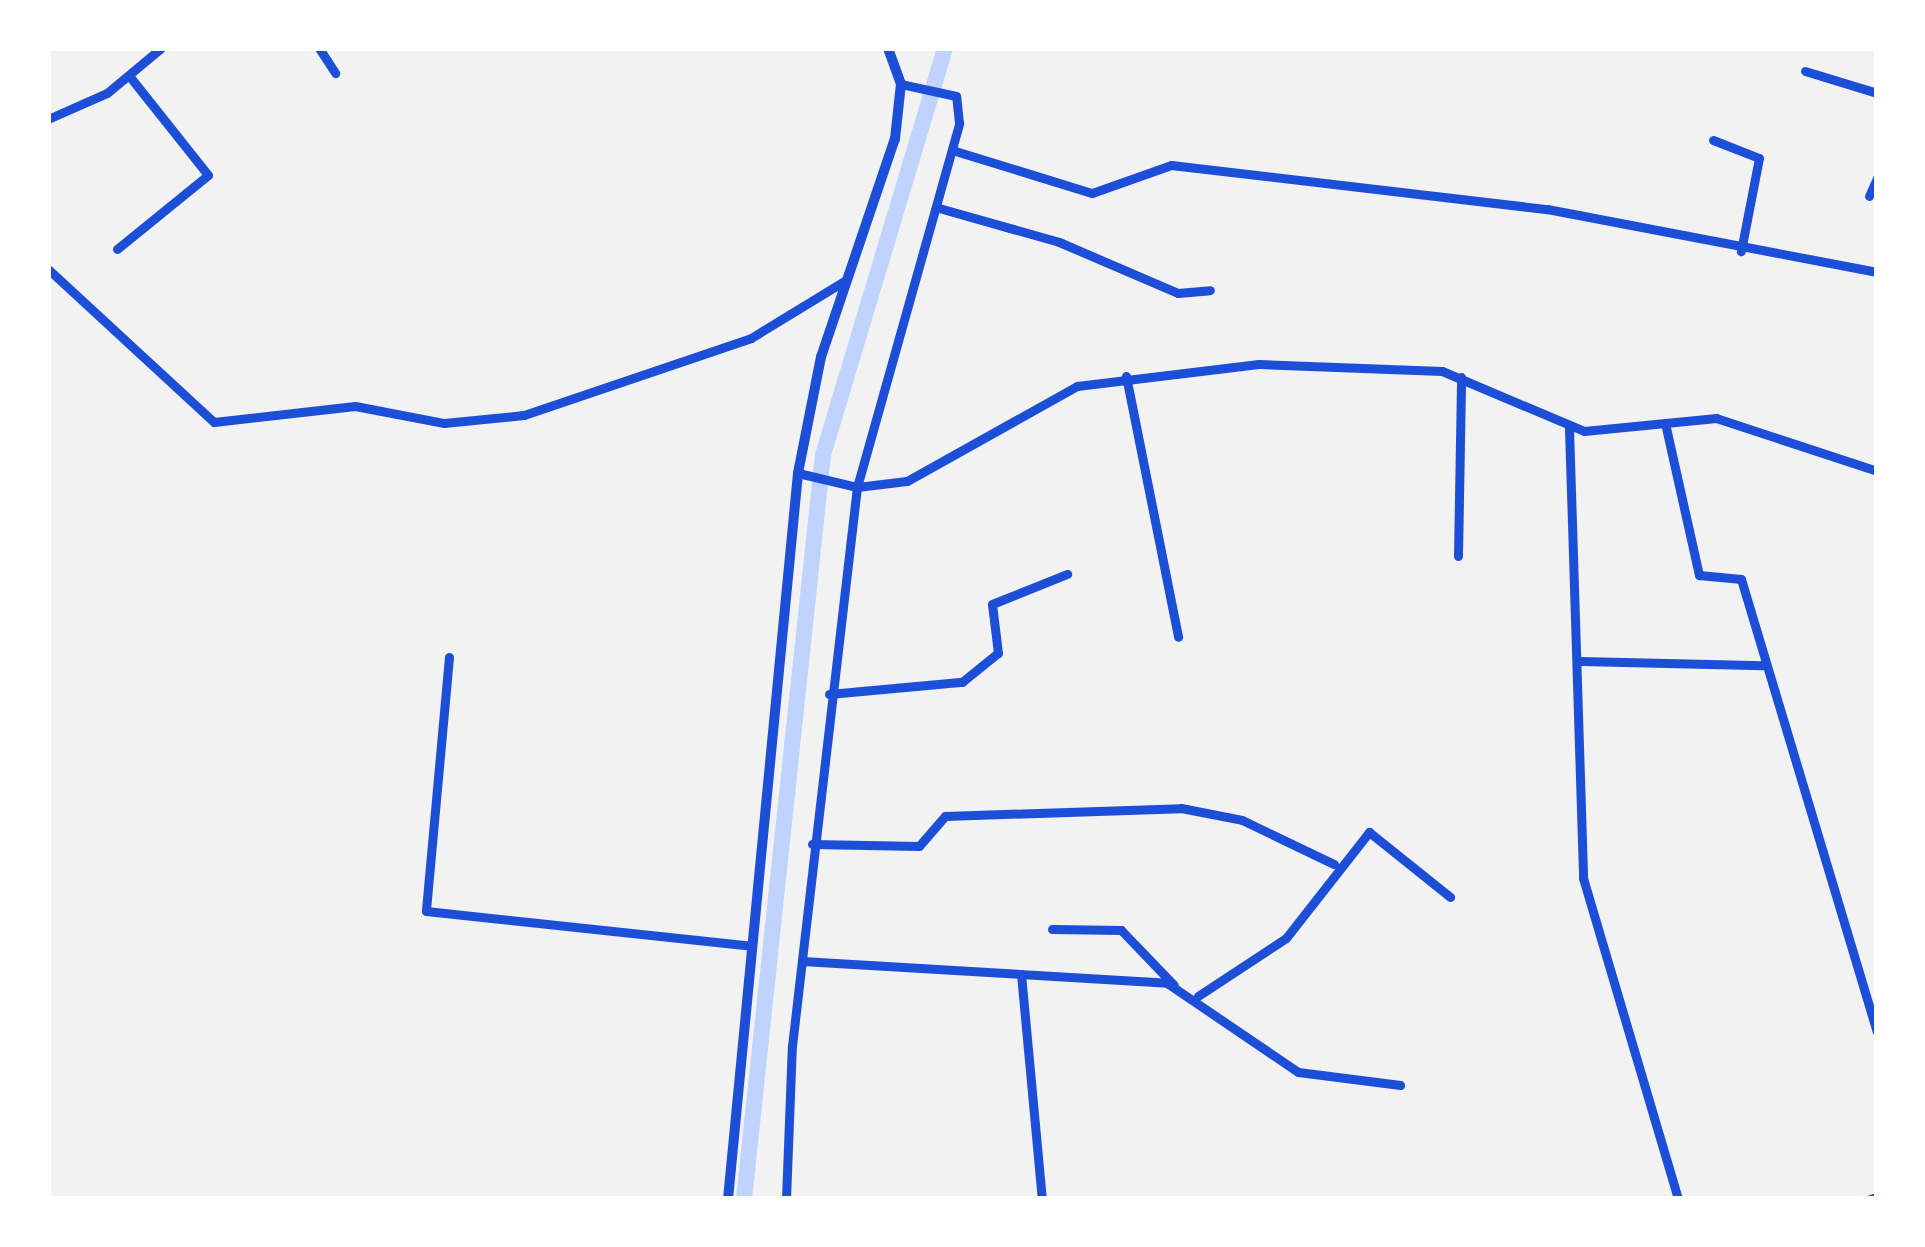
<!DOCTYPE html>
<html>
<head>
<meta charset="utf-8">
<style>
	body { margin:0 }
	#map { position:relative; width:1925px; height:1247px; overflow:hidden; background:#f2f2f2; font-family:Figtree,sans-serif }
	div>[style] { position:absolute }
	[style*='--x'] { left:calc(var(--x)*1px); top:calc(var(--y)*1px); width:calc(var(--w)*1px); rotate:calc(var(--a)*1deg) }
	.canal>* { height:16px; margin:-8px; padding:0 8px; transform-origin:8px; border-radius:8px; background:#bfd3fe }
	.minor>* { height:9px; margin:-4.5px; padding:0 4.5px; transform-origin:4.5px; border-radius:4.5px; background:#1d4ed8 }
	.tertiary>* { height:10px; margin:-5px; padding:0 5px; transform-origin:5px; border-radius:5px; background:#1d4ed8 }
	span { translate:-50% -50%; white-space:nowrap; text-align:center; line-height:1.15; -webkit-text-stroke:12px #fff; paint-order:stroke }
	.frame { position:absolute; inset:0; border:51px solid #fff; pointer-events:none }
</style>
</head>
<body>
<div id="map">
	<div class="canal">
		<i style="--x:744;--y:1199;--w:748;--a:-83.94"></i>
		<i style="--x:823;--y:455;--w:425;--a:-73.3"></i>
	</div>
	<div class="minor">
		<i style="--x:319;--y:48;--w:30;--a:57"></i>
		<i style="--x:1805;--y:71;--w:75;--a:17"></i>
		<i style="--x:48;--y:119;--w:64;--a:-23.8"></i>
		<i style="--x:107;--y:93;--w:70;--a:-39.8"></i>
		<i style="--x:1713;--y:140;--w:49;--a:21.4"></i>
		<i style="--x:1759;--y:158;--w:95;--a:101"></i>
		<i style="--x:952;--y:150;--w:146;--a:17.1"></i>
		<i style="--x:1092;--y:193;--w:84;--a:-19.5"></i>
		<i style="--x:1171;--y:165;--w:379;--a:6.7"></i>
		<i style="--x:1547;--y:209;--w:336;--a:10.8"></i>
		<i style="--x:1869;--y:196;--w:20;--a:-66"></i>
		<i style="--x:939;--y:208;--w:125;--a:15.8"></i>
		<i style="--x:1059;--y:242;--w:129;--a:23.2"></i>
		<i style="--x:1178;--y:293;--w:32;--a:-5"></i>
		<i style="--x:117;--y:249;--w:117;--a:-39.1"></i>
		<i style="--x:208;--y:175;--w:125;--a:-128.5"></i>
		<i style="--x:48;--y:269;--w:226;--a:42.7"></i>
		<i style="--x:214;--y:422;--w:142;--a:-6.5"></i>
		<i style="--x:355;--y:406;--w:91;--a:10.8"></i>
		<i style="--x:444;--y:423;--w:80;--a:-5.7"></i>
		<i style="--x:524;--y:415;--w:240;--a:-18.7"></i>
		<i style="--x:751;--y:338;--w:111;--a:-31.4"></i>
		<i style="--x:1126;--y:376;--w:266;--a:78.7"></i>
		<i style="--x:1665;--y:423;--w:156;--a:77.4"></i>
		<i style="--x:1699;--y:575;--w:42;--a:5.4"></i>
		<i style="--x:1741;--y:579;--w:472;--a:73.3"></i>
		<i style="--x:1569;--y:428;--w:450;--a:88.2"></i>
		<i style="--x:1583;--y:878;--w:335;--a:73.5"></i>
		<i style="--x:798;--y:473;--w:61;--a:13.3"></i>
		<i style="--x:857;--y:487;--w:50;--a:-6.8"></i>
		<i style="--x:907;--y:481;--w:195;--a:-29.2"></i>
		<i style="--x:1077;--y:386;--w:183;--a:-6.9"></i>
		<i style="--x:1259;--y:364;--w:183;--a:2.2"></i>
		<i style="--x:1442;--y:371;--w:154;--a:22.9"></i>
		<i style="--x:1584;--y:431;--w:133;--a:-5.6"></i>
		<i style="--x:1716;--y:418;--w:169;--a:18.2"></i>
		<i style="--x:1458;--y:556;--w:179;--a:-89"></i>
		<i style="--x:449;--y:657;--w:255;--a:95.2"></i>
		<i style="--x:426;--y:911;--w:327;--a:6.1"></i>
		<i style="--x:1580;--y:661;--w:183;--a:1.3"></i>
		<i style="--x:829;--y:694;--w:134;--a:-5.2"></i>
		<i style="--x:962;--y:682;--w:46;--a:-38.9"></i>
		<i style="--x:998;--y:653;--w:49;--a:-97"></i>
		<i style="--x:992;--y:604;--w:81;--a:-21.8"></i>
		<i style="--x:812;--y:844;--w:107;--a:1.1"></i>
		<i style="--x:919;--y:846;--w:40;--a:-49"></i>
		<i style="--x:945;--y:816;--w:236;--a:-1.9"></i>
		<i style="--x:1181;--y:808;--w:62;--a:11.1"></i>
		<i style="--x:1242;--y:820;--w:102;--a:25.6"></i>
		<i style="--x:1052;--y:929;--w:69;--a:0.8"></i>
		<i style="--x:1121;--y:930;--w:76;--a:46.1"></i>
		<i style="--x:802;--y:961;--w:366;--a:3.4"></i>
		<i style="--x:1167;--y:983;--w:158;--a:34.2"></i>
		<i style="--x:1298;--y:1072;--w:103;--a:7.3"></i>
		<i style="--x:1021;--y:974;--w:226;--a:84.7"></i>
		<i style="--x:1198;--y:996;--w:105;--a:-33.4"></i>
		<i style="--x:1286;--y:938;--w:135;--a:-51.9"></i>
		<i style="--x:1369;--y:832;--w:104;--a:38.7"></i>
		<i style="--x:786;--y:1199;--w:153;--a:-87.8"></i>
		<i style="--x:792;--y:1046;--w:563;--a:-83.37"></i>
		<i style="--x:857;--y:487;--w:378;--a:-74.3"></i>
		<i style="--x:959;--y:123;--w:27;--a:-96"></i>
		<i style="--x:956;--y:96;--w:56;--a:-167.7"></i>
		<i style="--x:1870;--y:1199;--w:7;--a:-16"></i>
	</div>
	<div class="tertiary">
		<i style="--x:728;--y:1199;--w:729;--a:-84.49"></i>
		<i style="--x:798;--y:473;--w:118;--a:-78.8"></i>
		<i style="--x:821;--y:357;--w:230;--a:-71.3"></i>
		<i style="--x:895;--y:139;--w:55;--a:-83.8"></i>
		<i style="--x:901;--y:84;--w:38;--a:-110"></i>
	</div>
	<div class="frame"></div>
</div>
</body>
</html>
